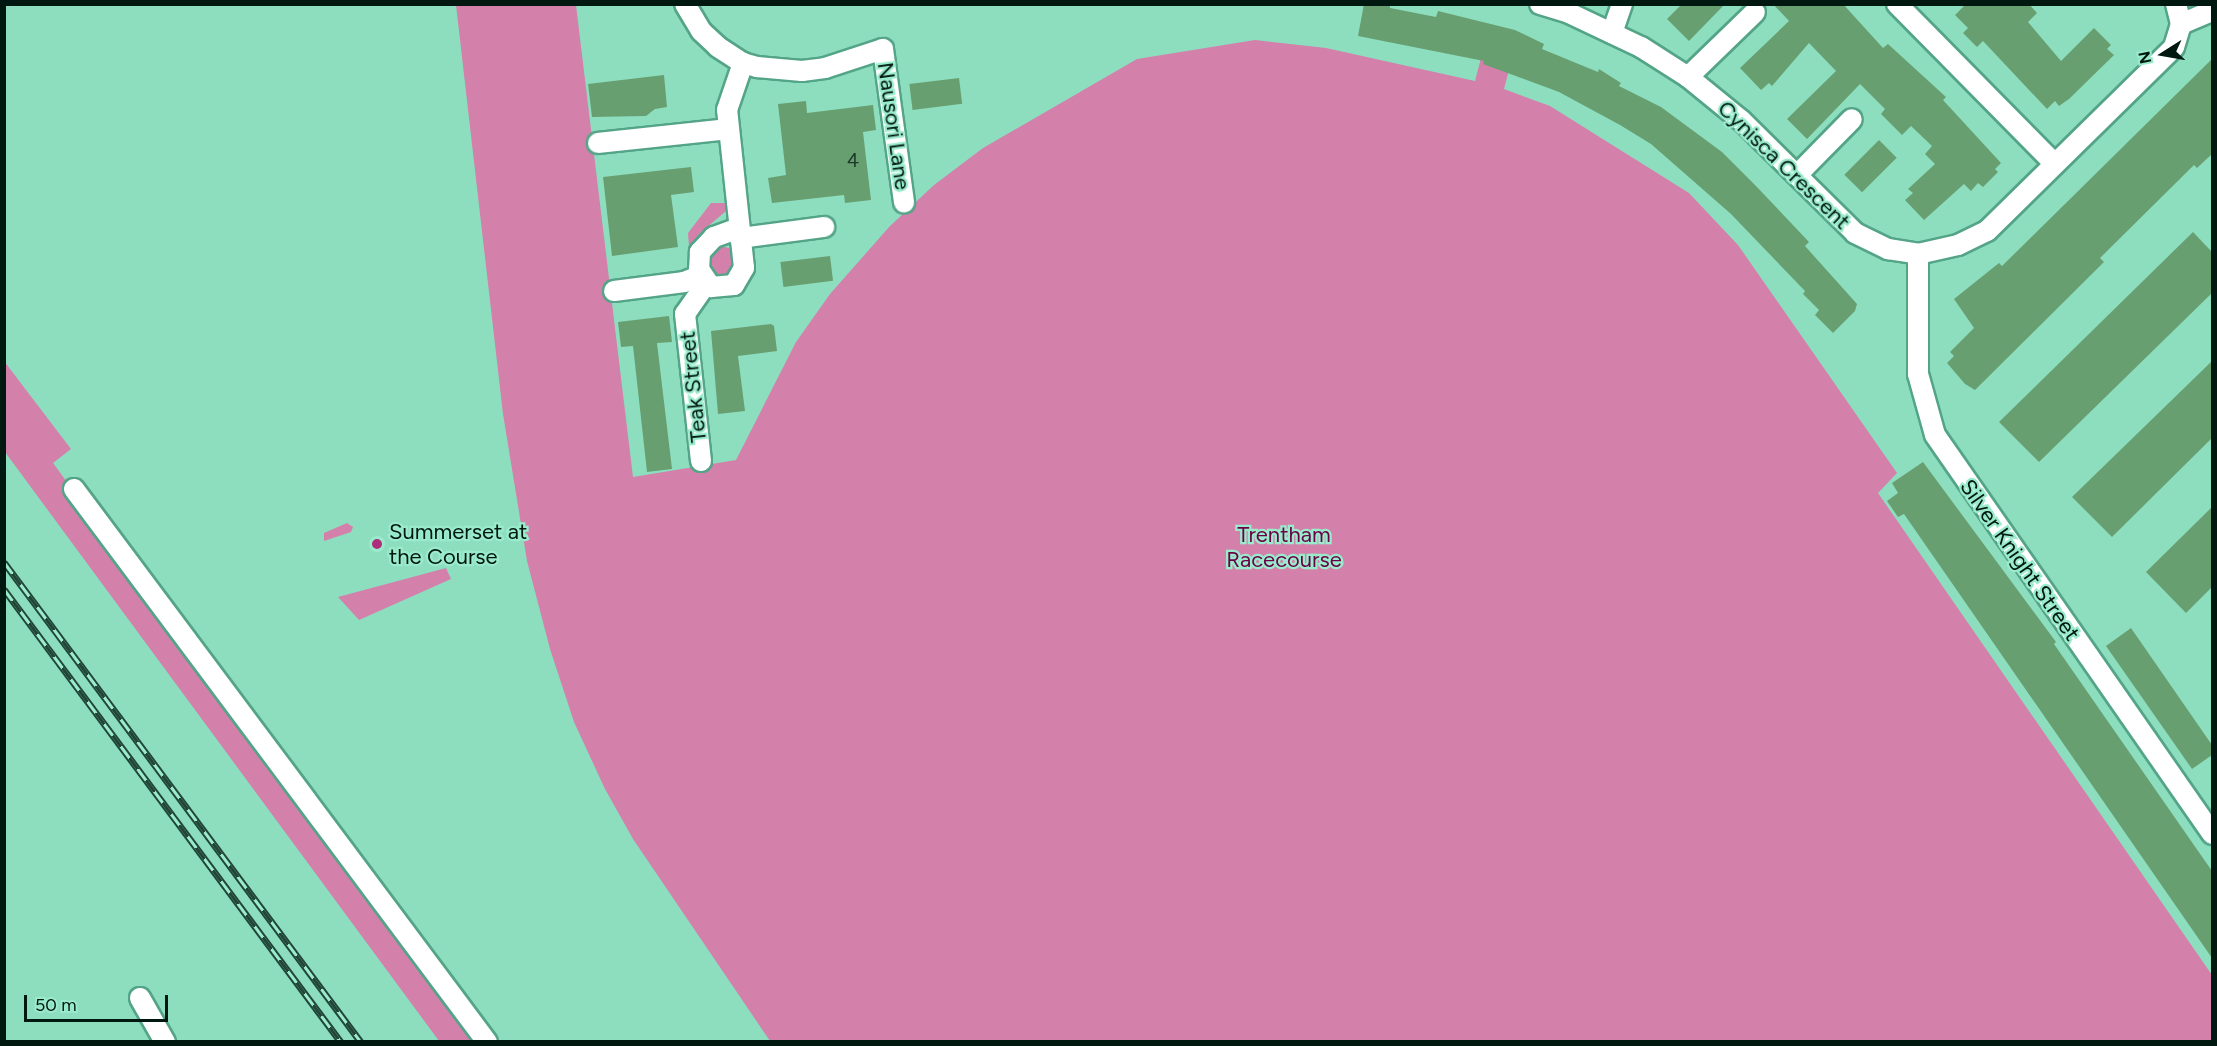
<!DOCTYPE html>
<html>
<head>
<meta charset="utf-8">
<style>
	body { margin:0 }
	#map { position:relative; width:2217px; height:1046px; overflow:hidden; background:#8ddebf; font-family:Figtree,sans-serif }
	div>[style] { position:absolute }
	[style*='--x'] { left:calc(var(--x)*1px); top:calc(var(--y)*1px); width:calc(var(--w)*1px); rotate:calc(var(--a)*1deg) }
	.green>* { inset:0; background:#d380ab }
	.round { border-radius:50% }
	.building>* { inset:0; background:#689f70; transform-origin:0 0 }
	.roads { filter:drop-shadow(2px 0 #54a488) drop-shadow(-2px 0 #54a488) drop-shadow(0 2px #54a488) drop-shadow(0 -2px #54a488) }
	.street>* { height:20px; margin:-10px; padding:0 10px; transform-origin:10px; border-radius:10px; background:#fff }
	.rail>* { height:7px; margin-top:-3.5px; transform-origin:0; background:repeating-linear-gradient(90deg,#9aebcc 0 14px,#214638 0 28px); box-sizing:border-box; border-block:2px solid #214638 }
	.dots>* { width:16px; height:16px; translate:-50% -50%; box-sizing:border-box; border:3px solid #9aebcc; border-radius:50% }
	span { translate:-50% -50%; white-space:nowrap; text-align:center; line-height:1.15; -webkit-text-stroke:4.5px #9aebcc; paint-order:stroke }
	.number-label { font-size:20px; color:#1b3a28 }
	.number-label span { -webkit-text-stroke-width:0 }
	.street-label { font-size:22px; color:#011810 }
	.poi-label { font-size:22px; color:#011810 }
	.left { translate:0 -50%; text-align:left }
	.park-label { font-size:22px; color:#6b0047 }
	.frame { position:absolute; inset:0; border:6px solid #011810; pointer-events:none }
	.north { position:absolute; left:2133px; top:24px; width:60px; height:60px; -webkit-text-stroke:4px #9aebcc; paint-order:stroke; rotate:259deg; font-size:16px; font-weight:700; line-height:24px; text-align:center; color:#011810 }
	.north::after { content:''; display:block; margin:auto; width:21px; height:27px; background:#011810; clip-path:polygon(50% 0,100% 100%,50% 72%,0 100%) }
	.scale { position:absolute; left:24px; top:995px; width:144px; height:27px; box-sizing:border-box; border:3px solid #011810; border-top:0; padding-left:8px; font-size:18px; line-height:21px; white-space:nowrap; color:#011810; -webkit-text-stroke:4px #9aebcc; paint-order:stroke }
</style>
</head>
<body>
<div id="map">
	<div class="green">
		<i style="clip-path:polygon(456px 5px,576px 5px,633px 477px,736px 460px,796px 342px,830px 294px,890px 226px,934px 185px,983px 148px,1137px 59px,1255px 40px,1326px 48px,1475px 81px,1481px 58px,1510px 66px,1504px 89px,1550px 106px,1689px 193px,1738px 245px,1897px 473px,1878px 493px,2212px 975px,2212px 1041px,770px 1041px,633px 839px,605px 789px,574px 722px,550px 649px,527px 561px,503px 414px)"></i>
		<i style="clip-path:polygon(711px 203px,727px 203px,726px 211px,699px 234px,691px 249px,690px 260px,688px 233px)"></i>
		<i class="round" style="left:708px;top:247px;width:30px;height:30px"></i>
		<i style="clip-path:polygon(4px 361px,71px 449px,53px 463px,476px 1041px,439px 1041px,5px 452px)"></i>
		<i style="clip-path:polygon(347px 523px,353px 527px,351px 532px,324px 541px,324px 533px)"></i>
		<i style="clip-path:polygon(446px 568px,451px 579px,359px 620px,338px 597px)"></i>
	</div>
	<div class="building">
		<i style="clip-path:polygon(1364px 4px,1390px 4px,1390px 8px,1436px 17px,1438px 11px,1515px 30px,1544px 44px,1542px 49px,1598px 72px,1599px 69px,1621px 83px,1619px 86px,1661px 107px,1722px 152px,1756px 186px,1809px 242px,1805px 246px,1857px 304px,1855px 311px,1833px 333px,1815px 315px,1819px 310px,1803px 294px,1805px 291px,1731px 214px,1651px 144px,1620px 125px,1559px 92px,1483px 64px,1484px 61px,1358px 36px)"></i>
		<i style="clip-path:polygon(1682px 4px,1725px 4px,1689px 41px,1667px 19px)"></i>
		<i style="clip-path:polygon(1773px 4px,1843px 4px,1883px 48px,1888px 44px,1946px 97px,1943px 100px,2001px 163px,1995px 169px,1998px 172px,1983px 187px,1978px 183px,1971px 191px,1964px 184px,1924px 220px,1905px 200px,1913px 193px,1908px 189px,1935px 164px,1925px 154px,1932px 146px,1911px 126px,1902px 135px,1881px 114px,1885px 109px,1860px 84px,1807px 139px,1787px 119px,1836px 71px,1809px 43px,1772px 86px,1769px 83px,1761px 90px,1740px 68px,1789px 21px)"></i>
		<i style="clip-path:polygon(1966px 4px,2029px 4px,2037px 13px,2028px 22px,2061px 61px,2094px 28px,2111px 45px,2107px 49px,2114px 55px,2069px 99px,2059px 106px,2055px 101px,2047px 109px,1983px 41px,1977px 47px,1963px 33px,1968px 28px,1955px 15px)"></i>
		<i style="clip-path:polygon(2212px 59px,2212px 154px,2197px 168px,2194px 165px,2100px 258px,2104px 262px,1975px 390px,1965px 384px,1947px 363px,1954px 356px,1950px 352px,1974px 328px,1954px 299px,1999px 263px,2002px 266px)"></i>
		<i style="clip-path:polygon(664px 75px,667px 107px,655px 109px,646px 116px,592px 117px,588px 84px)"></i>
		<i style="left:959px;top:78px;width:26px;height:50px;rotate:83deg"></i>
		<i style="clip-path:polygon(806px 101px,807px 113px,873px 105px,876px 130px,863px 132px,871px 200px,845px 203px,844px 195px,772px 203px,768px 178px,786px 175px,778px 104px)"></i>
		<i style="left:1879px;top:140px;width:25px;height:49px;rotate:45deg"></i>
		<i style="clip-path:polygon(691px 167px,694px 192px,671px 195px,678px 247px,612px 256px,603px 177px)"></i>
		<i style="clip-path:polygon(2193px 232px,2212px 252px,2212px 293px,2039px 462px,1999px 422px)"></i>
		<i style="left:830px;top:256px;width:25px;height:50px;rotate:83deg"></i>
		<i style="clip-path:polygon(669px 316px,672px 342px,657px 343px,672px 469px,647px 472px,633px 346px,621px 347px,618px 322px)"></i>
		<i style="clip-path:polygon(771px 324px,774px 326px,777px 351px,738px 356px,745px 411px,718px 414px,711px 331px)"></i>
		<i style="clip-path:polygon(2212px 361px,2212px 438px,2112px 537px,2072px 497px)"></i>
		<i style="clip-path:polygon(1923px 462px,2056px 642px,2054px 644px,2212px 871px,2212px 958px,1904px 514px,1898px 517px,1887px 501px,1898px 493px,1892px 483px)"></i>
		<i style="clip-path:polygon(2212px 507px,2212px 587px,2186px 613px,2146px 572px)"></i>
		<i style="clip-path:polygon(2131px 628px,2212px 745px,2212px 755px,2192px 769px,2106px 646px)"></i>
	</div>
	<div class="roads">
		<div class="street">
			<i style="--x:685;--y:4;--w:31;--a:59"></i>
			<i style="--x:701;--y:31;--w:23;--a:43"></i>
			<i style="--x:718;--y:47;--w:30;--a:33"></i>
			<i style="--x:743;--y:63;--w:15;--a:16"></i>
			<i style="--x:757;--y:67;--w:45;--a:5.1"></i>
			<i style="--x:802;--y:71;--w:23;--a:-7"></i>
			<i style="--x:825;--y:68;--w:61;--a:-18.1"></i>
			<i style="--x:883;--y:49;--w:155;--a:82.2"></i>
			<i style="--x:1540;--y:4;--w:30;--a:17"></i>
			<i style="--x:1569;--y:13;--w:80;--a:25.3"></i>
			<i style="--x:1641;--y:47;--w:56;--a:32.6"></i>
			<i style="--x:1688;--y:77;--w:68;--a:39.1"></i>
			<i style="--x:1741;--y:120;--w:161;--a:44.7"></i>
			<i style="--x:1855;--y:233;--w:37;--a:26"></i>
			<i style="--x:1888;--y:249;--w:30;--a:9"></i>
			<i style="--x:1918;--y:254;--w:41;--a:-12.7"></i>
			<i style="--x:1958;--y:245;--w:32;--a:-26"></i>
			<i style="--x:1987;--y:231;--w:262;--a:-44.5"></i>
			<i style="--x:2174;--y:47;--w:24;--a:-73"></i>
			<i style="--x:2181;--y:24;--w:21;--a:-104"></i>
			<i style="--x:1897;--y:4;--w:223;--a:45.4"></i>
			<i style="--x:2181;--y:24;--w:34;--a:-23"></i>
			<i style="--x:1612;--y:33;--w:31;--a:-71"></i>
			<i style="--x:1688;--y:77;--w:93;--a:-44.1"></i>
			<i style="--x:598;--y:143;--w:131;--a:-6.1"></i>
			<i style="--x:1797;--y:175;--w:78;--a:-45.5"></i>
			<i style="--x:739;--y:228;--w:27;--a:160"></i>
			<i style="--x:714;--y:237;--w:21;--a:133"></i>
			<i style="--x:700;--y:252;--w:17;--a:93"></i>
			<i style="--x:699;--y:269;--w:22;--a:56"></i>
			<i style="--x:711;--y:287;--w:23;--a:-5"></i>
			<i style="--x:734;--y:285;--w:20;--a:-60"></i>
			<i style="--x:744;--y:268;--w:159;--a:-96.1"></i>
			<i style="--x:727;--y:110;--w:50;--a:-71.2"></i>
			<i style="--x:740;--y:238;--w:85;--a:-7.5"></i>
			<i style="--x:1918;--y:254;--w:120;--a:90"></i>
			<i style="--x:1918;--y:374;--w:63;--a:74.4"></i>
			<i style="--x:1935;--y:435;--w:486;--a:55.2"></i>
			<i style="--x:614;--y:291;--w:71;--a:-7.3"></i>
			<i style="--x:684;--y:282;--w:18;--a:-22"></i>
			<i style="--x:701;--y:461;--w:148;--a:-96.2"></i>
			<i style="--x:685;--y:314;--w:38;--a:-55"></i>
			<i style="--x:74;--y:489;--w:690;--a:53.25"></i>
			<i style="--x:140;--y:998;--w:51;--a:60.4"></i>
		</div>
	</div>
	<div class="rail">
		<i style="--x:4;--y:562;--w:598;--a:53.36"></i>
		<i style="--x:4;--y:589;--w:565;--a:53.35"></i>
	</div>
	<div class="dots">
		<i style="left:377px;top:544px;background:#ae2e7b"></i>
	</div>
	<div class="number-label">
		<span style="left:853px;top:160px">4</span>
	</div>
	<div class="street-label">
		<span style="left:894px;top:126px;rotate:82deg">Nausori Lane</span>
		<span style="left:1784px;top:165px;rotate:44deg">Cynisca Crescent</span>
		<span style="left:693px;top:387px;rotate:-96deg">Teak Street</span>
		<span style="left:2020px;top:560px;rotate:55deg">Silver Knight Street</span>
	</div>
	<div class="poi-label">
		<span class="left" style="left:389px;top:544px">Summerset at<br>the Course</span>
	</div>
	<div class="park-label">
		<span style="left:1284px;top:547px">Trentham<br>Racecourse</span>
	</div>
	<div class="frame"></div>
	<div class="north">N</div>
	<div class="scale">50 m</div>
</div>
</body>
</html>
